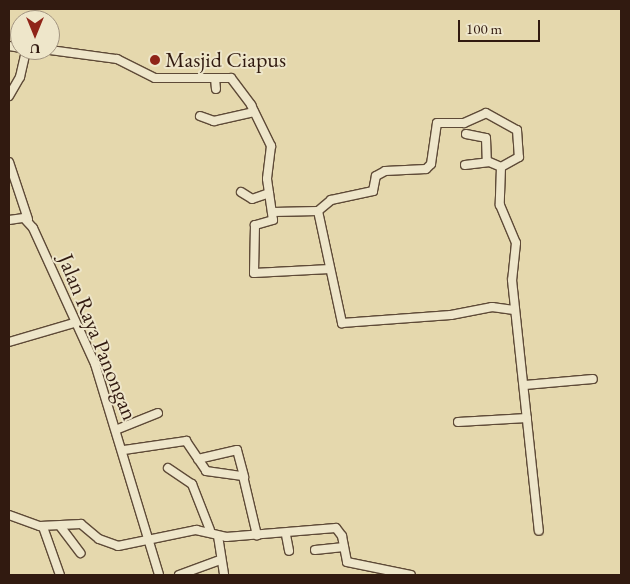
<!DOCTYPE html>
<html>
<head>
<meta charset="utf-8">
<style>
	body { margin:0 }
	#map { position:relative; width:630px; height:584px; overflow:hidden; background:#e5d8ad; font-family:"EB Garamond",serif }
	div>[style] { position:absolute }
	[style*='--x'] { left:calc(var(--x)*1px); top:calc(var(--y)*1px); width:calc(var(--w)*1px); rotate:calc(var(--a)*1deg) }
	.roads { filter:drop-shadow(1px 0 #5e4a37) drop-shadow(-1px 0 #5e4a37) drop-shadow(0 1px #5e4a37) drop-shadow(0 -1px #5e4a37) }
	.minor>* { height:8px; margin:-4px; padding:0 4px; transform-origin:4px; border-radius:4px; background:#eee6ca }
	.dots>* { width:14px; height:14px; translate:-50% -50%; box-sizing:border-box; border:2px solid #eee6ca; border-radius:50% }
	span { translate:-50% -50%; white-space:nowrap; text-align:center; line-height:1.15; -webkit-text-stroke:4px #eee6ca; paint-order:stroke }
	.poi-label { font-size:22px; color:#311a10 }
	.left { translate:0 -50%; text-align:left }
	.street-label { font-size:22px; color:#311a10 }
	.frame { position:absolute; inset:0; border:10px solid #311a10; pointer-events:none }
	.north { position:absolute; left:10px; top:10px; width:50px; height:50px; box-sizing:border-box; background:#eee6ca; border:1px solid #a29480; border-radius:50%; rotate:180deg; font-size:14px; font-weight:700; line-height:20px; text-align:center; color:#311a10 }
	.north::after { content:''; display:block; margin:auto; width:18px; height:22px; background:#8f2418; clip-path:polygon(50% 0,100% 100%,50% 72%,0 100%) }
	.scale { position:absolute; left:458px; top:20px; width:82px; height:22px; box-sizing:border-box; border:2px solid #311a10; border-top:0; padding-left:6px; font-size:15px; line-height:18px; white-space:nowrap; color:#311a10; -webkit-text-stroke:4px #eee6ca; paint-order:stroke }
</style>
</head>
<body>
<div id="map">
	<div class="roads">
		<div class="minor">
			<i style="--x:9;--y:46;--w:11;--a:10"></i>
			<i style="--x:50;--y:50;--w:68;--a:7.7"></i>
			<i style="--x:117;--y:59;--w:42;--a:26.6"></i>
			<i style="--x:155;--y:78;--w:76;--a:0"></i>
			<i style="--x:231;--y:78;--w:34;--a:53"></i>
			<i style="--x:251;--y:105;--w:46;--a:64"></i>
			<i style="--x:271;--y:146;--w:33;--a:97"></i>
			<i style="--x:267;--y:179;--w:41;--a:81.7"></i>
			<i style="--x:273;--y:220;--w:19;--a:164"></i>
			<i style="--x:255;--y:225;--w:48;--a:91.2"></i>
			<i style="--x:254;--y:273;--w:76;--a:-3"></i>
			<i style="--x:215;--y:78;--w:11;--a:85"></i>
			<i style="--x:9;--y:96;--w:22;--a:-60"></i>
			<i style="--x:20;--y:77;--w:28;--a:-77"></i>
			<i style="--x:200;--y:116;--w:15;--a:20"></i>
			<i style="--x:214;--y:121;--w:41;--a:-12.7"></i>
			<i style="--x:466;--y:134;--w:20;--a:11"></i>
			<i style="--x:486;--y:138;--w:23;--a:88"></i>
			<i style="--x:487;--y:161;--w:15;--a:23"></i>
			<i style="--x:9;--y:162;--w:60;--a:71.6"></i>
			<i style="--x:465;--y:165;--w:23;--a:-7"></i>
			<i style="--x:241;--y:192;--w:13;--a:32"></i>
			<i style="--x:252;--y:199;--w:18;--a:-19"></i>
			<i style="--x:318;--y:211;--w:115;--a:77.9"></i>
			<i style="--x:342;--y:323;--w:109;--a:-4.2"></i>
			<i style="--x:451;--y:315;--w:42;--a:-11"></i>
			<i style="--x:492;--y:307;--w:22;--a:8"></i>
			<i style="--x:273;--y:212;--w:45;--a:-1.3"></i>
			<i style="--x:318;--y:211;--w:17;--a:-40"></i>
			<i style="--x:331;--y:200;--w:43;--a:-12.1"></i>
			<i style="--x:373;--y:191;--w:15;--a:-79"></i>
			<i style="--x:376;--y:176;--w:10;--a:-29"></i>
			<i style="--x:385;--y:171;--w:41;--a:-2.8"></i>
			<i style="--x:426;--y:169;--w:7;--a:-45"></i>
			<i style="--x:431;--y:164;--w:41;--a:-81.7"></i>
			<i style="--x:437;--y:123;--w:27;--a:0"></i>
			<i style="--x:464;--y:123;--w:24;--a:-24"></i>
			<i style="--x:486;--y:113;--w:35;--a:29"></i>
			<i style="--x:517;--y:130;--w:27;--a:86"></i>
			<i style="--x:519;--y:157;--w:21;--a:151"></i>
			<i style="--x:501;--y:167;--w:38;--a:92"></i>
			<i style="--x:500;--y:205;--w:41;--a:67.2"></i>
			<i style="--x:516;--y:243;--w:37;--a:96"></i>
			<i style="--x:512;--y:280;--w:252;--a:83.9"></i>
			<i style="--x:9;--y:220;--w:15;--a:-8"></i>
			<i style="--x:24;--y:218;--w:13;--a:48"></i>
			<i style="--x:33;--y:228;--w:149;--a:65.5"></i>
			<i style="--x:95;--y:364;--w:220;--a:73.1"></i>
			<i style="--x:9;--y:342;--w:68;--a:-16.3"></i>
			<i style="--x:525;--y:385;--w:68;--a:-5"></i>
			<i style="--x:458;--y:422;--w:69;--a:-3.3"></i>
			<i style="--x:118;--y:429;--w:43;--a:-21.8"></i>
			<i style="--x:124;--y:450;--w:63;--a:-8.3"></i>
			<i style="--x:186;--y:441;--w:36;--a:56"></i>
			<i style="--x:206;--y:471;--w:37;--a:8"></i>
			<i style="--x:243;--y:476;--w:61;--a:76.7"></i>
			<i style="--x:198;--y:459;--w:40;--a:-13"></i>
			<i style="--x:237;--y:450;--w:28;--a:75"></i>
			<i style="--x:168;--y:468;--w:29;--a:34"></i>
			<i style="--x:192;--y:484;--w:49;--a:68.6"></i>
			<i style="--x:9;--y:515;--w:33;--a:20"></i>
			<i style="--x:40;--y:526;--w:41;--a:-2.8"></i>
			<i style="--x:81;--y:524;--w:23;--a:40"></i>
			<i style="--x:99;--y:539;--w:20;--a:20"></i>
			<i style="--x:118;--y:546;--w:80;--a:-11.6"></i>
			<i style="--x:196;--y:530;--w:31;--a:13"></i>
			<i style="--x:226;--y:537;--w:110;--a:-4.7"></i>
			<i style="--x:336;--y:528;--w:10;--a:53"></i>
			<i style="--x:342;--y:536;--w:26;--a:79"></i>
			<i style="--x:347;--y:562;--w:65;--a:11.5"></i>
			<i style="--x:60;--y:526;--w:34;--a:53"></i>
			<i style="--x:43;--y:527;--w:51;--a:70.5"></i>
			<i style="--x:286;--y:535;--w:16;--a:79"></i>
			<i style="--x:218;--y:536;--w:39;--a:81"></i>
			<i style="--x:315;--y:550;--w:29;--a:-6"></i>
			<i style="--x:179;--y:575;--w:44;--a:-20.1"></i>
		</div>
	</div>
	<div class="dots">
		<i style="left:155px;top:60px;background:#8f2418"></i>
	</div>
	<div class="poi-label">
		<span class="left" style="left:165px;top:60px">Masjid Ciapus</span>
	</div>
	<div class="street-label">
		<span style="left:98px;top:337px;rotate:68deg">Jalan Raya Panongan</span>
	</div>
	<div class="frame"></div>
	<div class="north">U</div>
	<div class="scale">100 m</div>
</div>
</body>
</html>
